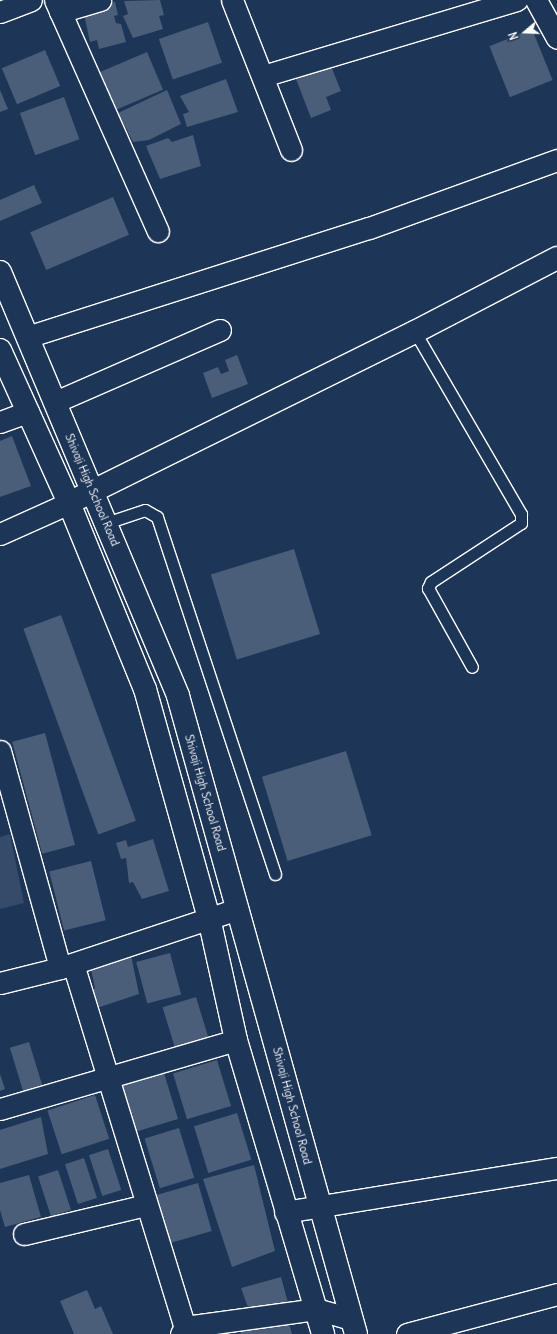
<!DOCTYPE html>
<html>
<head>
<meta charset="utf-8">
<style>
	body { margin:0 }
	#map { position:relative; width:557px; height:1334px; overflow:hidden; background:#1d3557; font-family:Delius,sans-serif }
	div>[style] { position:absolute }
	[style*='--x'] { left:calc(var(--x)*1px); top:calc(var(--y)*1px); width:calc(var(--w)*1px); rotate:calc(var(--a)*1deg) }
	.green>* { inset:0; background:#364b69 }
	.building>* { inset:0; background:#4a5d79; transform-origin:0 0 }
	.roads { filter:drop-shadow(1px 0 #fff) drop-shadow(-1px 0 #fff) drop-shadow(0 1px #fff) drop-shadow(0 -1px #fff) }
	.lane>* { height:11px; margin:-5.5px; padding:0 5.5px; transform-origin:5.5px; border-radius:5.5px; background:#1d3557 }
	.street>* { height:21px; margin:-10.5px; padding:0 10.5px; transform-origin:10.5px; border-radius:10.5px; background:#1d3557 }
	.secondary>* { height:22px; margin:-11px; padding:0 11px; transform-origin:11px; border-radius:11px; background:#1d3557 }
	span { translate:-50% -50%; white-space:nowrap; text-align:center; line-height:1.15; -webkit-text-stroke:3px #1d3557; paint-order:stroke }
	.street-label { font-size:11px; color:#fff }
	.north { position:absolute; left:505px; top:12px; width:40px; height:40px; -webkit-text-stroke:3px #1d3557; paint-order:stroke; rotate:251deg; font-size:11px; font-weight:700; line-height:16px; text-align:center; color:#fff }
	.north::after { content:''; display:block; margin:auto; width:14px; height:18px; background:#fff; clip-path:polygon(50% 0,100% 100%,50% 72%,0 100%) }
</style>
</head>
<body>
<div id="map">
	<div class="green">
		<i style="clip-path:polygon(10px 834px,24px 903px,0 909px,0 837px)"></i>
	</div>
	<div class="building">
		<i style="clip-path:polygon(160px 0,164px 15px,159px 16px,163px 29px,133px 38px,123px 16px,128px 14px,124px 1px)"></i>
		<i style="clip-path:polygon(115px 2px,118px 15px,114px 16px,116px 23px,121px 24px,126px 42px,99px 49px,97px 40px,90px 42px,83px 9px)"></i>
		<i style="left:208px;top:22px;width:43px;height:52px;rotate:71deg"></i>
		<i style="left:532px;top:29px;width:55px;height:46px;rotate:68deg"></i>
		<i style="left:45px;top:50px;width:39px;height:47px;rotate:67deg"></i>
		<i style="left:147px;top:52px;width:41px;height:53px;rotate:67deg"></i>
		<i style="clip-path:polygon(331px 66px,341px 91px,326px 97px,331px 110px,311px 118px,296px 79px)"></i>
		<i style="clip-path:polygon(226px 79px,238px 112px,187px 127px,183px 114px,189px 112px,180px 96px)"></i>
		<i style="clip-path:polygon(0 90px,8px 109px,0 112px)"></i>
		<i style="clip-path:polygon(167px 90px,181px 124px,149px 140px,133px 142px,118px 113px)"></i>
		<i style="left:64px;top:97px;width:45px;height:47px;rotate:70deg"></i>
		<i style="clip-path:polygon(193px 135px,201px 166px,160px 179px,146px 146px,168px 138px,172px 142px)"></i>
		<i style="clip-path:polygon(34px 185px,42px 203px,0 221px,0 200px)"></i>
		<i style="left:113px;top:197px;width:41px;height:90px;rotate:67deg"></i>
		<i style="clip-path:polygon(237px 355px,248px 384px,212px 398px,203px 373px,218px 367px,221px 374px,229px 371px,225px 360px)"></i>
		<i style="clip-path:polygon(12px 436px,31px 486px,0 497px,0 441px)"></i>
		<i style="left:294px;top:549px;width:89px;height:87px;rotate:73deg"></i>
		<i style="left:61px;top:615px;width:219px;height:40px;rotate:70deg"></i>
		<i style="left:45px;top:733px;width:116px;height:34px;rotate:75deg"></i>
		<i style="left:346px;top:751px;width:88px;height:88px;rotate:73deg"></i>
		<i style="clip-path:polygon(153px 839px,169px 891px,142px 899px,133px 882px,129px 883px,126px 858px,121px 859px,116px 843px,126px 840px,128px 847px)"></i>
		<i style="left:91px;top:861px;width:61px;height:43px;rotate:76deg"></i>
		<i style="left:170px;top:953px;width:43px;height:35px;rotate:75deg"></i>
		<i style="clip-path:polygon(131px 955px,139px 994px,97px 1008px,92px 991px,95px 988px,90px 965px)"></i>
		<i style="left:196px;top:997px;width:48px;height:35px;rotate:73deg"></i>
		<i style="left:29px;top:1042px;width:45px;height:20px;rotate:73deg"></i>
		<i style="left:217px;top:1060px;width:48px;height:46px;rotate:73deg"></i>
		<i style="left:164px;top:1073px;width:48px;height:46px;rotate:73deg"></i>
		<i style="clip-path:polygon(0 1074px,5px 1089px,0 1091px)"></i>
		<i style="left:95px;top:1095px;width:46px;height:50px;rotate:72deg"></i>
		<i style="left:237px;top:1113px;width:49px;height:45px;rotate:73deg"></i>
		<i style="clip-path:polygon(41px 1117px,48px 1154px,0 1169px,0 1130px)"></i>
		<i style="left:179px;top:1128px;width:52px;height:36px;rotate:73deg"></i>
		<i style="left:108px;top:1149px;width:43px;height:20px;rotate:72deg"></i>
		<i style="left:84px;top:1158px;width:42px;height:20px;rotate:72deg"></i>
		<i style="clip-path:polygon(254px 1165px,275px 1251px,232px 1267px,203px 1179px)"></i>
		<i style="left:58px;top:1170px;width:42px;height:21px;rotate:72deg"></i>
		<i style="clip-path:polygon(29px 1175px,41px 1217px,5px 1227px,0 1210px,0 1183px)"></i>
		<i style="left:198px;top:1183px;width:50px;height:44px;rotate:74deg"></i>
		<i style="clip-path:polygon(281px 1277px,289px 1306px,250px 1313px,241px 1288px)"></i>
		<i style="clip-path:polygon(87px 1290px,95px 1309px,101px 1306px,113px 1334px,74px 1334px,60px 1301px)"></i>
		<i style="clip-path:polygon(289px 1323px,292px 1334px,241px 1334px,240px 1331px)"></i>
	</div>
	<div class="roads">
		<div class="lane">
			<i style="--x:415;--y:332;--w:211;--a:59.8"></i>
			<i style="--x:521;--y:514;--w:9;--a:90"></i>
			<i style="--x:521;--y:523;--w:108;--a:146.8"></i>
			<i style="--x:431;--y:582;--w:7;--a:117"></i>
			<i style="--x:428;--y:588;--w:90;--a:60.9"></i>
			<i style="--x:106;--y:523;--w:41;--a:-18.4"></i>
			<i style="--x:145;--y:510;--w:14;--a:30"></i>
			<i style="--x:157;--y:517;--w:376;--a:71.7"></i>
		</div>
		<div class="street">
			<i style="--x:55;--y:0;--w:253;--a:66"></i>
			<i style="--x:232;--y:0;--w:161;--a:68.5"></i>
			<i style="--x:536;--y:0;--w:43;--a:61.1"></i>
			<i style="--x:0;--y:12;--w:33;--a:-21"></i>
			<i style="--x:60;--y:12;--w:42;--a:-16.7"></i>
			<i style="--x:263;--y:76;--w:265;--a:-16.7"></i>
			<i style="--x:27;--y:337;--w:359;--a:-17.7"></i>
			<i style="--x:369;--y:228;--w:200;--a:-19.9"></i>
			<i style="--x:55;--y:402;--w:180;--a:-23.6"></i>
			<i style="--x:0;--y:422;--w:30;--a:-20"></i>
			<i style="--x:0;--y:534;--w:76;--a:-24.2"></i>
			<i style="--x:0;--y:751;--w:225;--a:74.5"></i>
			<i style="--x:73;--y:964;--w:380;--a:72.9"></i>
			<i style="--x:0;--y:983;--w:62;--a:-14"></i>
			<i style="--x:60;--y:968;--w:187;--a:-18.4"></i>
			<i style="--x:0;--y:1109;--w:246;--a:-16.3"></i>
			<i style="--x:285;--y:1212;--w:276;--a:-9.2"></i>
			<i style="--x:24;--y:1234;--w:125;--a:-13.4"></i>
			<i style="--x:181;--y:1334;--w:8;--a:-60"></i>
			<i style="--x:185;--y:1327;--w:132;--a:-7.8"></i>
			<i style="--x:316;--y:1309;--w:36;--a:16"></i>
			<i style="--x:407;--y:1334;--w:155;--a:-14.9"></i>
		</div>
		<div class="secondary">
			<i style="--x:0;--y:272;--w:460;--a:67.2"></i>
			<i style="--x:178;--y:696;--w:662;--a:74.41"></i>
			<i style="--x:0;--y:350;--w:168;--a:65.7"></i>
			<i style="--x:69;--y:503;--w:201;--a:67.8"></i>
			<i style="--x:145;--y:689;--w:238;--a:74.4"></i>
			<i style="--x:209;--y:918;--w:125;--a:77.5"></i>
			<i style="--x:236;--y:1040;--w:307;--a:73.5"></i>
			<i style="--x:79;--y:498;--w:375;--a:-26.3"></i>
			<i style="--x:415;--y:332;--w:160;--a:-27.5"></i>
		</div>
	</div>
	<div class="street-label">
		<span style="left:92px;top:490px;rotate:67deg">Shivaji High School Road</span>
		<span style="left:205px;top:793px;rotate:74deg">Shivaji High School Road</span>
		<span style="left:292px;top:1106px;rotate:75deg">Shivaji High School Road</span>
	</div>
	<div class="north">N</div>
</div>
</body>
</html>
